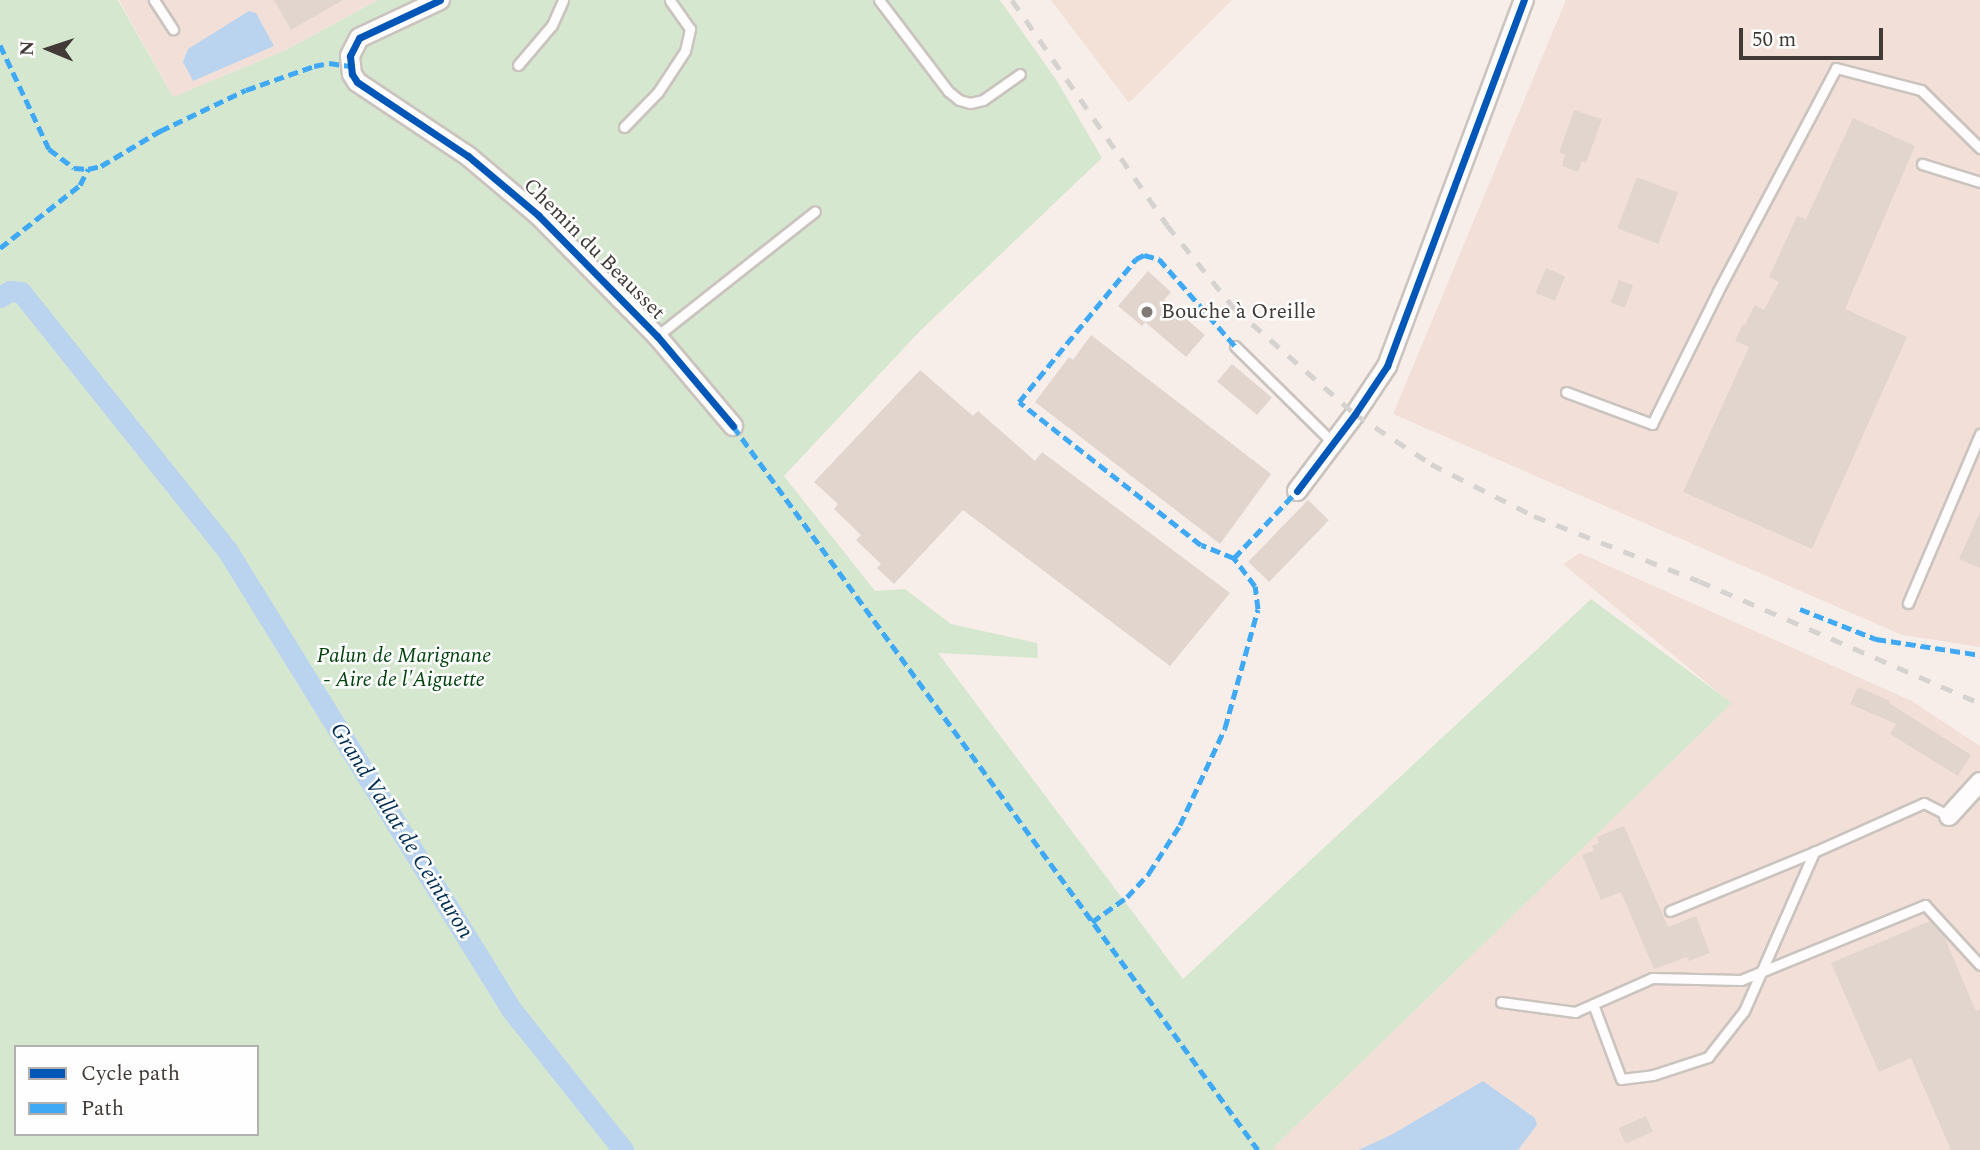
<!DOCTYPE html>
<html>
<head>
<meta charset="utf-8">
<style>
	body { margin:0 }
	#map { position:relative; width:1980px; height:1150px; overflow:hidden; background:#f8eee9; font-family:Spectral,serif }
	div>[style] { position:absolute }
	[style*='--x'] { left:calc(var(--x)*1px); top:calc(var(--y)*1px); width:calc(var(--w)*1px); rotate:calc(var(--a)*1deg) }
	.built>* { inset:0; background:#f3e1d7 }
	.industrial>* { inset:0; background:#f2e0d8 }
	.green>* { inset:0; background:#d6e7d0 }
	.water>* { inset:0; background:#bad4ef }
	.canal>* { height:21px; margin:-10.5px; padding:0 10.5px; transform-origin:10.5px; border-radius:10.5px; background:#bad4ef }
	.building>* { inset:0; background:#e1d5ce; transform-origin:0 0 }
	.roads { filter:drop-shadow(2px 0 #cac3be) drop-shadow(-2px 0 #cac3be) drop-shadow(0 2px #cac3be) drop-shadow(0 -2px #cac3be) }
	.lane>* { height:9px; margin:-4.5px; padding:0 4.5px; transform-origin:4.5px; border-radius:4.5px; background:#fefcfc }
	.street>* { height:18px; margin:-9px; padding:0 9px; transform-origin:9px; border-radius:9px; background:#fefcfc }
	.rail>* { height:5px; margin-top:-2.5px; transform-origin:0; background:repeating-linear-gradient(90deg,#d5d2d0 0 12px,transparent 0 24px) }
	.quiet>* { height:5px; margin-top:-2.5px; transform-origin:0; background:repeating-linear-gradient(90deg,#3fa9f5 0 10px,transparent 0 15px) }
	.cycleway>* { height:7px; margin:-3.5px; padding:0 3.5px; transform-origin:3.5px; border-radius:3.5px; background:#0057b8 }
	.dots>* { width:19px; height:19px; translate:-50% -50%; box-sizing:border-box; border:4px solid #fefefe; border-radius:50% }
	span { translate:-50% -50%; white-space:nowrap; text-align:center; line-height:1.15; -webkit-text-stroke:5px #fefefe; paint-order:stroke }
	.street-label { font-size:21px; color:#413a36 }
	.poi-label { font-size:21px; color:#413a36 }
	.left { translate:0 -50%; text-align:left }
	.park-label { font-size:21px; color:#01430d; font-style:italic }
	.water-label { font-size:23px; color:#002f54; font-style:italic }
	.legend { position:absolute; left:14px; top:1045px; width:245px; height:91px; box-sizing:border-box; background:#fefefe; border:2px solid #b2b0ae; margin:0; padding:9px 12px; list-style:none; font-size:21px; color:#413a36 }
	.legend li { display:flex; align-items:center; gap:14px; height:35px }
	.legend b { width:35px; border:2px solid #b2b0ae }
	.north { position:absolute; left:14px; top:14px; width:70px; height:70px; -webkit-text-stroke:5px #fefefe; paint-order:stroke; rotate:272deg; font-size:19px; font-weight:700; line-height:28px; text-align:center; color:#413a36 }
	.north::after { content:''; display:block; margin:auto; width:24px; height:32px; background:#413a36; clip-path:polygon(50% 0,100% 100%,50% 72%,0 100%) }
	.scale { position:absolute; left:1739px; top:28px; width:144px; height:32px; box-sizing:border-box; border:4px solid #413a36; border-top:0; padding-left:9px; font-size:21px; line-height:24px; white-space:nowrap; color:#413a36; -webkit-text-stroke:5px #fefefe; paint-order:stroke }
</style>
</head>
<body>
<div id="map">
	<div class="built">
		<i style="clip-path:polygon(1051px 0,1232px 0,1129px 103px)"></i>
	</div>
	<div class="industrial">
		<i style="clip-path:polygon(119px 0,378px 0,286px 50px,173px 97px)"></i>
		<i style="clip-path:polygon(1566px 0,1980px 0,1980px 647px,1902px 635px,1393px 414px)"></i>
		<i style="clip-path:polygon(1580px 553px,1912px 701px,1980px 746px,1980px 1150px,1276px 1150px,1274px 1147px,1731px 703px,1563px 564px)"></i>
	</div>
	<div class="green">
		<i style="clip-path:polygon(evenodd,0 0,118px 0,173px 97px,286px 50px,378px 0,1000px 0,1057px 81px,1102px 158px,919px 332px,784px 476px,875px 591px,905px 589px,951px 624px,1037px 643px,1038px 658px,938px 653px,1183px 979px,1591px 599px,1732px 703px,1274px 1147px,1276px 1150px,0 1150px,0 0,16px 1047px,257px 1047px,257px 1134px,16px 1134px,16px 1047px)"></i>
	</div>
	<div class="water">
		<i style="clip-path:polygon(249px 11px,256px 13px,274px 46px,193px 81px,183px 62px,188px 49px)"></i>
		<i style="clip-path:polygon(1483px 1081px,1535px 1118px,1537px 1125px,1518px 1150px,1358px 1150px,1391px 1135px)"></i>
	</div>
	<div class="canal">
		<i style="--x:0;--y:297;--w:12;--a:-31"></i>
		<i style="--x:10;--y:291;--w:11;--a:5"></i>
		<i style="--x:21;--y:292;--w:330;--a:51.4"></i>
		<i style="--x:227;--y:550;--w:540;--a:58.25"></i>
		<i style="--x:511;--y:1009;--w:180;--a:51.5"></i>
	</div>
	<div class="building">
		<i style="clip-path:polygon(274px 0,343px 0,291px 30px)"></i>
		<i style="clip-path:polygon(1574px 110px,1602px 119px,1586px 163px,1582px 161px,1578px 172px,1562px 166px,1565px 155px,1559px 153px)"></i>
		<i style="clip-path:polygon(1853px 118px,1915px 146px,1845px 309px,1907px 337px,1812px 549px,1683px 492px,1749px 347px,1735px 341px,1743px 324px,1745px 325px,1755px 305px,1764px 310px,1779px 282px,1769px 277px,1797px 216px,1806px 219px)"></i>
		<i style="left:1637px;top:177px;width:44px;height:55px;rotate:21deg"></i>
		<i style="left:1546px;top:268px;width:21px;height:27px;rotate:23deg"></i>
		<i style="clip-path:polygon(1148px 271px,1171px 292px,1164px 300px,1205px 335px,1186px 357px,1145px 322px,1142px 326px,1118px 306px)"></i>
		<i style="left:1619px;top:280px;width:15px;height:24px;rotate:20deg"></i>
		<i style="clip-path:polygon(1091px 335px,1271px 474px,1220px 544px,1035px 402px,1069px 357px,1073px 360px)"></i>
		<i style="left:1232px;top:364px;width:52px;height:23px;rotate:40deg"></i>
		<i style="clip-path:polygon(920px 370px,973px 416px,978px 411px,1035px 461px,1042px 452px,1230px 593px,1170px 666px,963px 510px,894px 584px,877px 568px,881px 564px,856px 540px,861px 535px,834px 509px,838px 504px,814px 482px)"></i>
		<i style="left:1308px;top:500px;width:29px;height:86px;rotate:44deg"></i>
		<i style="clip-path:polygon(1980px 512px,1980px 568px,1959px 559px)"></i>
		<i style="clip-path:polygon(1858px 687px,1890px 701px,1889px 703px,1971px 755px,1958px 776px,1890px 734px,1896px 724px,1850px 704px)"></i>
		<i style="clip-path:polygon(1624px 826px,1668px 927px,1696px 916px,1710px 953px,1689px 961px,1687px 957px,1654px 969px,1621px 892px,1601px 900px,1582px 855px,1594px 850px,1592px 846px,1599px 843px,1597px 837px)"></i>
		<i style="clip-path:polygon(1930px 921px,1944px 936px,1976px 1011px,1980px 1009px,1980px 1150px,1951px 1150px,1911px 1058px,1879px 1072px,1831px 963px)"></i>
		<i style="left:1646px;top:1116px;width:17px;height:30px;rotate:66deg"></i>
	</div>
	<div class="roads">
		<div class="lane">
			<i style="--x:154;--y:0;--w:35;--a:57"></i>
			<i style="--x:879;--y:0;--w:114;--a:52.8"></i>
			<i style="--x:948;--y:91;--w:14;--a:39"></i>
			<i style="--x:959;--y:100;--w:11;--a:15"></i>
			<i style="--x:970;--y:103;--w:13;--a:-13"></i>
			<i style="--x:983;--y:100;--w:45;--a:-35.1"></i>
			<i style="--x:518;--y:65;--w:52;--a:-49.6"></i>
			<i style="--x:552;--y:25;--w:27;--a:-66"></i>
			<i style="--x:624;--y:127;--w:49;--a:-45.8"></i>
			<i style="--x:658;--y:92;--w:49;--a:-56.6"></i>
			<i style="--x:685;--y:51;--w:23;--a:-77"></i>
			<i style="--x:690;--y:29;--w:35;--a:-125"></i>
			<i style="--x:1922;--y:164;--w:61;--a:17.2"></i>
			<i style="--x:657;--y:336;--w:201;--a:-38.3"></i>
			<i style="--x:1235;--y:346;--w:138;--a:44.7"></i>
			<i style="--x:1566;--y:392;--w:92;--a:20.4"></i>
			<i style="--x:1652;--y:424;--w:148;--a:-63.6"></i>
			<i style="--x:1718;--y:291;--w:252;--a:-62.1"></i>
			<i style="--x:1836;--y:68;--w:88;--a:14.5"></i>
			<i style="--x:1921;--y:90;--w:83;--a:44.5"></i>
			<i style="--x:1908;--y:603;--w:184;--a:-66.9"></i>
			<i style="--x:1670;--y:911;--w:156;--a:-22.3"></i>
			<i style="--x:1501;--y:1002;--w:75;--a:7.7"></i>
			<i style="--x:1575;--y:1012;--w:84;--a:-23.8"></i>
			<i style="--x:1652;--y:978;--w:89;--a:1.3"></i>
			<i style="--x:1741;--y:980;--w:199;--a:-22.2"></i>
			<i style="--x:1925;--y:905;--w:81;--a:47.5"></i>
			<i style="--x:1593;--y:1004;--w:80;--a:69.5"></i>
			<i style="--x:1621;--y:1079;--w:32;--a:-7"></i>
			<i style="--x:1653;--y:1075;--w:58;--a:-18.1"></i>
			<i style="--x:1708;--y:1057;--w:58;--a:-52"></i>
			<i style="--x:1744;--y:1011;--w:174;--a:-66.2"></i>
			<i style="--x:1814;--y:852;--w:120;--a:-24"></i>
			<i style="--x:1924;--y:803;--w:28;--a:27"></i>
		</div>
		<div class="street">
			<i style="--x:440;--y:0;--w:89;--a:154.9"></i>
			<i style="--x:359;--y:38;--w:20;--a:117"></i>
			<i style="--x:350;--y:56;--w:18;--a:84"></i>
			<i style="--x:352;--y:74;--w:9;--a:58"></i>
			<i style="--x:357;--y:82;--w:133;--a:33.7"></i>
			<i style="--x:468;--y:156;--w:92;--a:40.1"></i>
			<i style="--x:538;--y:215;--w:170;--a:45.5"></i>
			<i style="--x:657;--y:336;--w:118;--a:49.8"></i>
			<i style="--x:1297;--y:491;--w:96;--a:-53"></i>
			<i style="--x:1355;--y:414;--w:58;--a:-56.3"></i>
			<i style="--x:1387;--y:366;--w:391;--a:-69.5"></i>
			<i style="--x:1949;--y:816;--w:46;--a:-47.6"></i>
		</div>
	</div>
	<div class="rail">
		<i style="--x:1012;--y:0;--w:273;--a:55.4"></i>
		<i style="--x:1167;--y:225;--w:107;--a:51.1"></i>
		<i style="--x:1234;--y:308;--w:161;--a:41.2"></i>
		<i style="--x:1355;--y:414;--w:91;--a:33.3"></i>
		<i style="--x:1431;--y:464;--w:115;--a:26.8"></i>
		<i style="--x:1534;--y:516;--w:177;--a:21.5"></i>
		<i style="--x:1699;--y:581;--w:306;--a:23.5"></i>
	</div>
	<div class="quiet">
		<i style="--x:0;--y:45;--w:115;--a:64.8"></i>
		<i style="--x:49;--y:149;--w:31;--a:37"></i>
		<i style="--x:74;--y:168;--w:14;--a:4"></i>
		<i style="--x:88;--y:169;--w:13;--a:-13"></i>
		<i style="--x:101;--y:166;--w:69;--a:-30.7"></i>
		<i style="--x:160;--y:131;--w:95;--a:-25.5"></i>
		<i style="--x:246;--y:90;--w:72;--a:-19.4"></i>
		<i style="--x:314;--y:66;--w:15;--a:-11"></i>
		<i style="--x:329;--y:63;--w:21;--a:8"></i>
		<i style="--x:0;--y:248;--w:102;--a:-38.2"></i>
		<i style="--x:80;--y:185;--w:18;--a:-63"></i>
		<i style="--x:733;--y:426;--w:894;--a:54.05"></i>
		<i style="--x:1234;--y:558;--w:35;--a:-158"></i>
		<i style="--x:1201;--y:545;--w:231;--a:-141.8"></i>
		<i style="--x:1019;--y:402;--w:185;--a:-50.7"></i>
		<i style="--x:1136;--y:259;--w:9;--a:-27"></i>
		<i style="--x:1144;--y:255;--w:16;--a:15"></i>
		<i style="--x:1159;--y:259;--w:116;--a:48.9"></i>
		<i style="--x:1800;--y:609;--w:82;--a:21.5"></i>
		<i style="--x:1876;--y:639;--w:105;--a:8.7"></i>
		<i style="--x:1092;--y:922;--w:43;--a:-35.5"></i>
		<i style="--x:1127;--y:897;--w:33;--a:-47"></i>
		<i style="--x:1149;--y:873;--w:57;--a:-57.1"></i>
		<i style="--x:1180;--y:825;--w:107;--a:-65.1"></i>
		<i style="--x:1225;--y:728;--w:123;--a:-74.5"></i>
		<i style="--x:1258;--y:609;--w:23;--a:-97"></i>
		<i style="--x:1255;--y:586;--w:35;--a:-127"></i>
		<i style="--x:1234;--y:558;--w:92;--a:-46.8"></i>
	</div>
	<div class="cycleway">
		<i style="--x:440;--y:0;--w:89;--a:154.9"></i>
		<i style="--x:359;--y:38;--w:20;--a:117"></i>
		<i style="--x:350;--y:56;--w:18;--a:84"></i>
		<i style="--x:352;--y:74;--w:9;--a:58"></i>
		<i style="--x:357;--y:82;--w:133;--a:33.7"></i>
		<i style="--x:468;--y:156;--w:92;--a:40.1"></i>
		<i style="--x:538;--y:215;--w:170;--a:45.5"></i>
		<i style="--x:657;--y:336;--w:118;--a:49.8"></i>
		<i style="--x:1297;--y:491;--w:96;--a:-53"></i>
		<i style="--x:1355;--y:414;--w:58;--a:-56.3"></i>
		<i style="--x:1387;--y:366;--w:391;--a:-69.5"></i>
	</div>
	<div class="dots">
		<i style="left:1147px;top:312px;background:#817975"></i>
	</div>
	<div class="street-label">
		<span style="left:594px;top:249px;rotate:45deg">Chemin du Beausset</span>
	</div>
	<div class="poi-label">
		<span class="left" style="left:1161px;top:312px">Bouche à Oreille</span>
	</div>
	<div class="park-label">
		<span style="left:404px;top:668px">Palun de Marignane<br>- Aire de l'Aiguette</span>
	</div>
	<div class="water-label">
		<span style="left:401px;top:831px;rotate:58deg">Grand Vallat de Ceinturon</span>
	</div>
	<ul class="legend">
	<li><b style="height:9px;background:#0057b8"></b>Cycle path</li>
	<li><b style="height:9px;background:#3fa9f5"></b>Path</li>
	</ul>
	<div class="north">N</div>
	<div class="scale">50 m</div>
</div>
</body>
</html>
